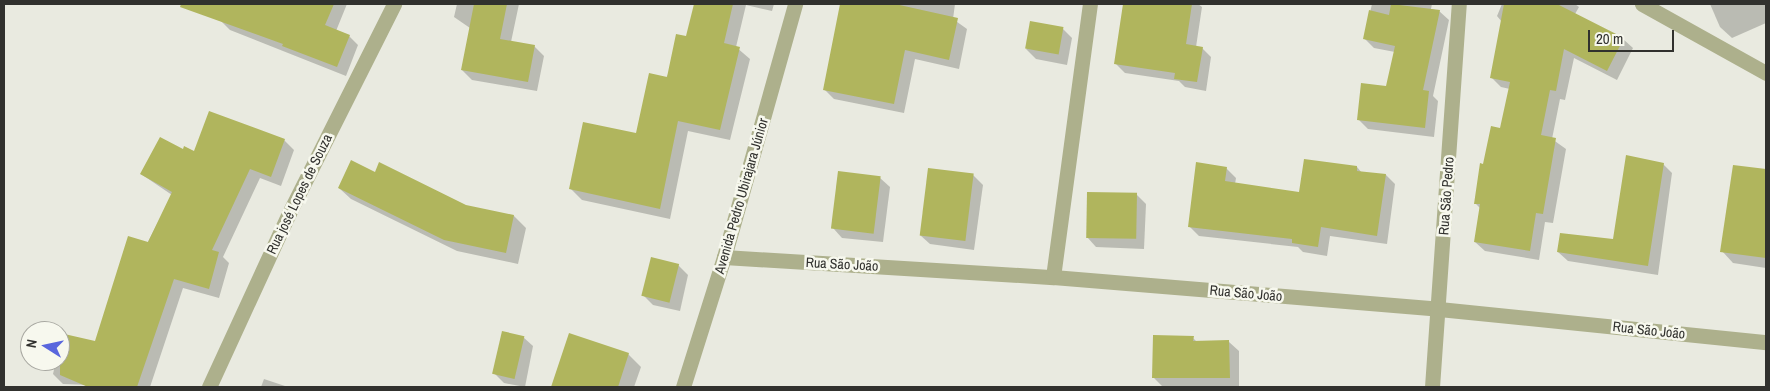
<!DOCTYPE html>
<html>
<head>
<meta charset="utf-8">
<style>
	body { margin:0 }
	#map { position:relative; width:1770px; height:391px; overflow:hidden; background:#e9eae0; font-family:"Archivo Narrow",sans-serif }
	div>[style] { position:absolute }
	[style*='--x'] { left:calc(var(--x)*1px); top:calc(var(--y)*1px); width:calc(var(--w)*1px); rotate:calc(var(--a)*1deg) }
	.shadow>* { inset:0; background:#0003 }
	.building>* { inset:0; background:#b0b55d; transform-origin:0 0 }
	.street>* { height:15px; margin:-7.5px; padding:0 7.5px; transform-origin:7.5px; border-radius:7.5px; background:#adb08c }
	span { translate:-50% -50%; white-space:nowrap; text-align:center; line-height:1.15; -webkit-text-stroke:5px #f7f8ee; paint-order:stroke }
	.street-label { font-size:14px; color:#31312e }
	.frame { position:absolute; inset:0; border:5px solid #31312e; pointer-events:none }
	.north { position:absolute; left:20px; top:321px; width:50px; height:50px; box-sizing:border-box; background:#f7f8ee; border:1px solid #a8a8a1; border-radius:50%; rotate:280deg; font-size:14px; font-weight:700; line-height:20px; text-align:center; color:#31312e }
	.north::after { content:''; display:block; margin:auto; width:18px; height:22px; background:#5966dd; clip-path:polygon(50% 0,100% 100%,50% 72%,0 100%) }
	.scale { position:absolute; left:1588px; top:30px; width:86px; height:22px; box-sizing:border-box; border:2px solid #31312e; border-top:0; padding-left:6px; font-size:15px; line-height:18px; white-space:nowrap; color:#31312e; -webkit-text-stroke:4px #f7f8ee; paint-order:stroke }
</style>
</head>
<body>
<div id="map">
	<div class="shadow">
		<i style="clip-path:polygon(227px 4px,347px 4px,336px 31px,349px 36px,358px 45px,346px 76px,230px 30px,220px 20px)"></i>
		<i style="clip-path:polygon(457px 4px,519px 4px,511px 42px,534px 46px,544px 56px,537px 91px,472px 80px,462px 70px,470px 28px,454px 17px)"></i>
		<i style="clip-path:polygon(695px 4px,774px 4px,772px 11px,746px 5px,736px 47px,750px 59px,730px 140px,688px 131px,670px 219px,582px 200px,571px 189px,637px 135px,687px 37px)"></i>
		<i style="clip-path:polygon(841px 4px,955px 4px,953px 19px,967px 29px,959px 69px,915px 59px,904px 113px,834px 99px,824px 89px)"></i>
		<i style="clip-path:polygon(1124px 4px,1198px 4px,1202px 7px,1196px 47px,1202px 48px,1211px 57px,1206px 91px,1185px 87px,1179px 81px,1125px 73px,1116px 64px)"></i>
		<i style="clip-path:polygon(1372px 4px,1432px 4px,1431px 9px,1439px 11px,1449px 20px,1433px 96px,1438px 101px,1434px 137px,1368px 129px,1359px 120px,1387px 87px,1395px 52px,1374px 48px,1364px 38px)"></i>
		<i style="clip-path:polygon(1502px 4px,1575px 4px,1579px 7px,1575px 14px,1623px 39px,1633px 48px,1617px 80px,1574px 58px,1565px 100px,1560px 99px,1552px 139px,1566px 149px,1553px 223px,1545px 222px,1539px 260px,1485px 251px,1475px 242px,1480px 208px,1475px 203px,1484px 165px,1501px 129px,1510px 89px,1501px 87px,1491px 77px,1502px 22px,1497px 16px)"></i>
		<i style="clip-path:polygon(1710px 4px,1766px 4px,1766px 23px,1732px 38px,1720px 27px)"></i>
		<i style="clip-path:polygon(1062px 28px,1072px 38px,1067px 65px,1036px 59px,1026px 49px)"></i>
		<i style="clip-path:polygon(284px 140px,294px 150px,281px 186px,260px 178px,223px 257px,229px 263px,219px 298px,183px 288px,150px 387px,63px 384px,53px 374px,56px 361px,60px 361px,60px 344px,96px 343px,172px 195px,141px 174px,183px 151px,195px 152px)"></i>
		<i style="clip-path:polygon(1663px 164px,1672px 173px,1658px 275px,1568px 261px,1558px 252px,1614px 240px)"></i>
		<i style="clip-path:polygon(1734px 166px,1766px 171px,1766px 268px,1733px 263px,1722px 251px)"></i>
		<i style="clip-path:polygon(1357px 167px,1362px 173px,1386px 175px,1395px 184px,1387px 244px,1330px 236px,1327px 256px,1303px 252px,1298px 247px,1199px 236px,1189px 226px,1226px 168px,1236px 178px,1235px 184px,1300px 193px)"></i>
		<i style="clip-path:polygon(375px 173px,466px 206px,514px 216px,526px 228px,518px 264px,457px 251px,351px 199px,339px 188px)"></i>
		<i style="clip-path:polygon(973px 175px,983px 185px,974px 250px,930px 244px,920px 235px)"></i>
		<i style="clip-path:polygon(880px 178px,890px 187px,883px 242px,842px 238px,833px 228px)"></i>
		<i style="clip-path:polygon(1136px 194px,1146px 204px,1144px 249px,1096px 247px,1087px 237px)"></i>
		<i style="clip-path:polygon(678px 265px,688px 275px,680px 311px,653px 305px,643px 295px)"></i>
		<i style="clip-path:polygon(570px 335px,628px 354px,641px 367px,634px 387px,553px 387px)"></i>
		<i style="clip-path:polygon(523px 337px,533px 346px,525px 387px,504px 383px,494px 373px)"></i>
		<i style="clip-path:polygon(1193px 338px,1197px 342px,1229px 342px,1239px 351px,1239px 387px,1163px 387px,1154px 378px)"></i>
		<i style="clip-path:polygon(264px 379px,288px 387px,261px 387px)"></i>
	</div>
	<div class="building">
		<i style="clip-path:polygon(181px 4px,334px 4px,325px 25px,350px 35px,337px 67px,282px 46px,283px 44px,180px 7px)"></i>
		<i style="clip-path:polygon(474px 4px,507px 4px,500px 39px,535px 45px,528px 82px,461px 70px)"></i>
		<i style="clip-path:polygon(694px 4px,733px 4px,724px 43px,740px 47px,720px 130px,678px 121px,660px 209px,569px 189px,583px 122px,636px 133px,649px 73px,667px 77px,676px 34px,686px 36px)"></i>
		<i style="clip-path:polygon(840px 4px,895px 4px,958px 18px,949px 60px,905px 50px,894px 104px,823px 90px)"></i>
		<i style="clip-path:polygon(1123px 4px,1192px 4px,1186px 44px,1203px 47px,1197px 82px,1174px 79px,1175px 73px,1114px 64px)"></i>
		<i style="clip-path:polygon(1391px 4px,1440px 10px,1423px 90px,1429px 91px,1425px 128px,1357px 120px,1361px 83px,1386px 86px,1395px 46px,1363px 39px,1369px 10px,1389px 15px)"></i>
		<i style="clip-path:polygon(1504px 4px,1557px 4px,1624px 38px,1607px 71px,1564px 49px,1556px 91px,1550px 90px,1541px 135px,1556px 138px,1543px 214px,1536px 213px,1530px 251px,1474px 242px,1480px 204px,1474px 204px,1480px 163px,1483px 164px,1491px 126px,1500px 128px,1510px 82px,1490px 78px)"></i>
		<i style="left:1030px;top:21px;width:34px;height:28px;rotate:10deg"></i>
		<i style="clip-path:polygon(209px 111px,285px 139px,271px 177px,250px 169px,212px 250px,219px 252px,209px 289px,174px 279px,137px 387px,88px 387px,60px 375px,60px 333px,95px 341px,128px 236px,148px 242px,172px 192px,140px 174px,160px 137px,183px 149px,184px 146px,194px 151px)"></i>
		<i style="clip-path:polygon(1626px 155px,1664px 163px,1648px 266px,1557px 252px,1560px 233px,1613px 239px)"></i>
		<i style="clip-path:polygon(1304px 159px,1357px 166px,1357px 171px,1386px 174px,1377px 236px,1321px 227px,1318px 247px,1292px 243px,1292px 239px,1188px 227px,1196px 162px,1227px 167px,1225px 181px,1299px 192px)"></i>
		<i style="clip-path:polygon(351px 160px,375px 172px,379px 162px,466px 205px,514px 215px,506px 253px,444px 240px,338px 188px)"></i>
		<i style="clip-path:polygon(1733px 165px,1766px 169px,1766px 258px,1720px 252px)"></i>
		<i style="left:928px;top:168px;width:46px;height:68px;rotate:7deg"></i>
		<i style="left:838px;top:171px;width:43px;height:58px;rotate:7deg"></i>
		<i style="left:1087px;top:192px;width:50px;height:46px;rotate:1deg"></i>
		<i style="left:651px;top:257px;width:29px;height:40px;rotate:14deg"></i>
		<i style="left:502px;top:331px;width:23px;height:44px;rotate:13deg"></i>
		<i style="clip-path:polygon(569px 333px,629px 353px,618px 387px,551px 387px)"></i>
		<i style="clip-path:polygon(1153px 335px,1194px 336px,1193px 341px,1229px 340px,1230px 378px,1152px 378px)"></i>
	</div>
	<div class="street">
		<i style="--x:1642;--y:4;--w:142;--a:29.1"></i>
		<i style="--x:724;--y:257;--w:330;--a:3.5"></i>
		<i style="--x:1053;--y:277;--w:387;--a:4.7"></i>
		<i style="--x:1439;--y:309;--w:329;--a:5.8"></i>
		<i style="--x:1053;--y:277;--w:275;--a:-82.3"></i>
		<i style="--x:209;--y:387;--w:192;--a:-65.3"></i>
		<i style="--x:289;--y:213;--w:234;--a:-63.3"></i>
		<i style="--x:683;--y:387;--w:136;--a:-72.5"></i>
		<i style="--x:724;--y:257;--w:263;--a:-74.3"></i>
		<i style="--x:1432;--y:387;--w:384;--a:-86"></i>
	</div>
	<div class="street-label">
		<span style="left:299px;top:194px;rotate:-64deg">Rua josé Lopes de Souza</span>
		<span style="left:741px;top:196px;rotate:-74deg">Avenida Pedro Ubirajara Júnior</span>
		<span style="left:1446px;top:196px;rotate:-86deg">Rua São Pedro</span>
		<span style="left:842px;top:264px;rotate:3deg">Rua São João</span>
		<span style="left:1246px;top:293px;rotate:5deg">Rua São João</span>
		<span style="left:1649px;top:330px;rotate:6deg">Rua São João</span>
	</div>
	<div class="frame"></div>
	<div class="north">N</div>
	<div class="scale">20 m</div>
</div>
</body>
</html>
